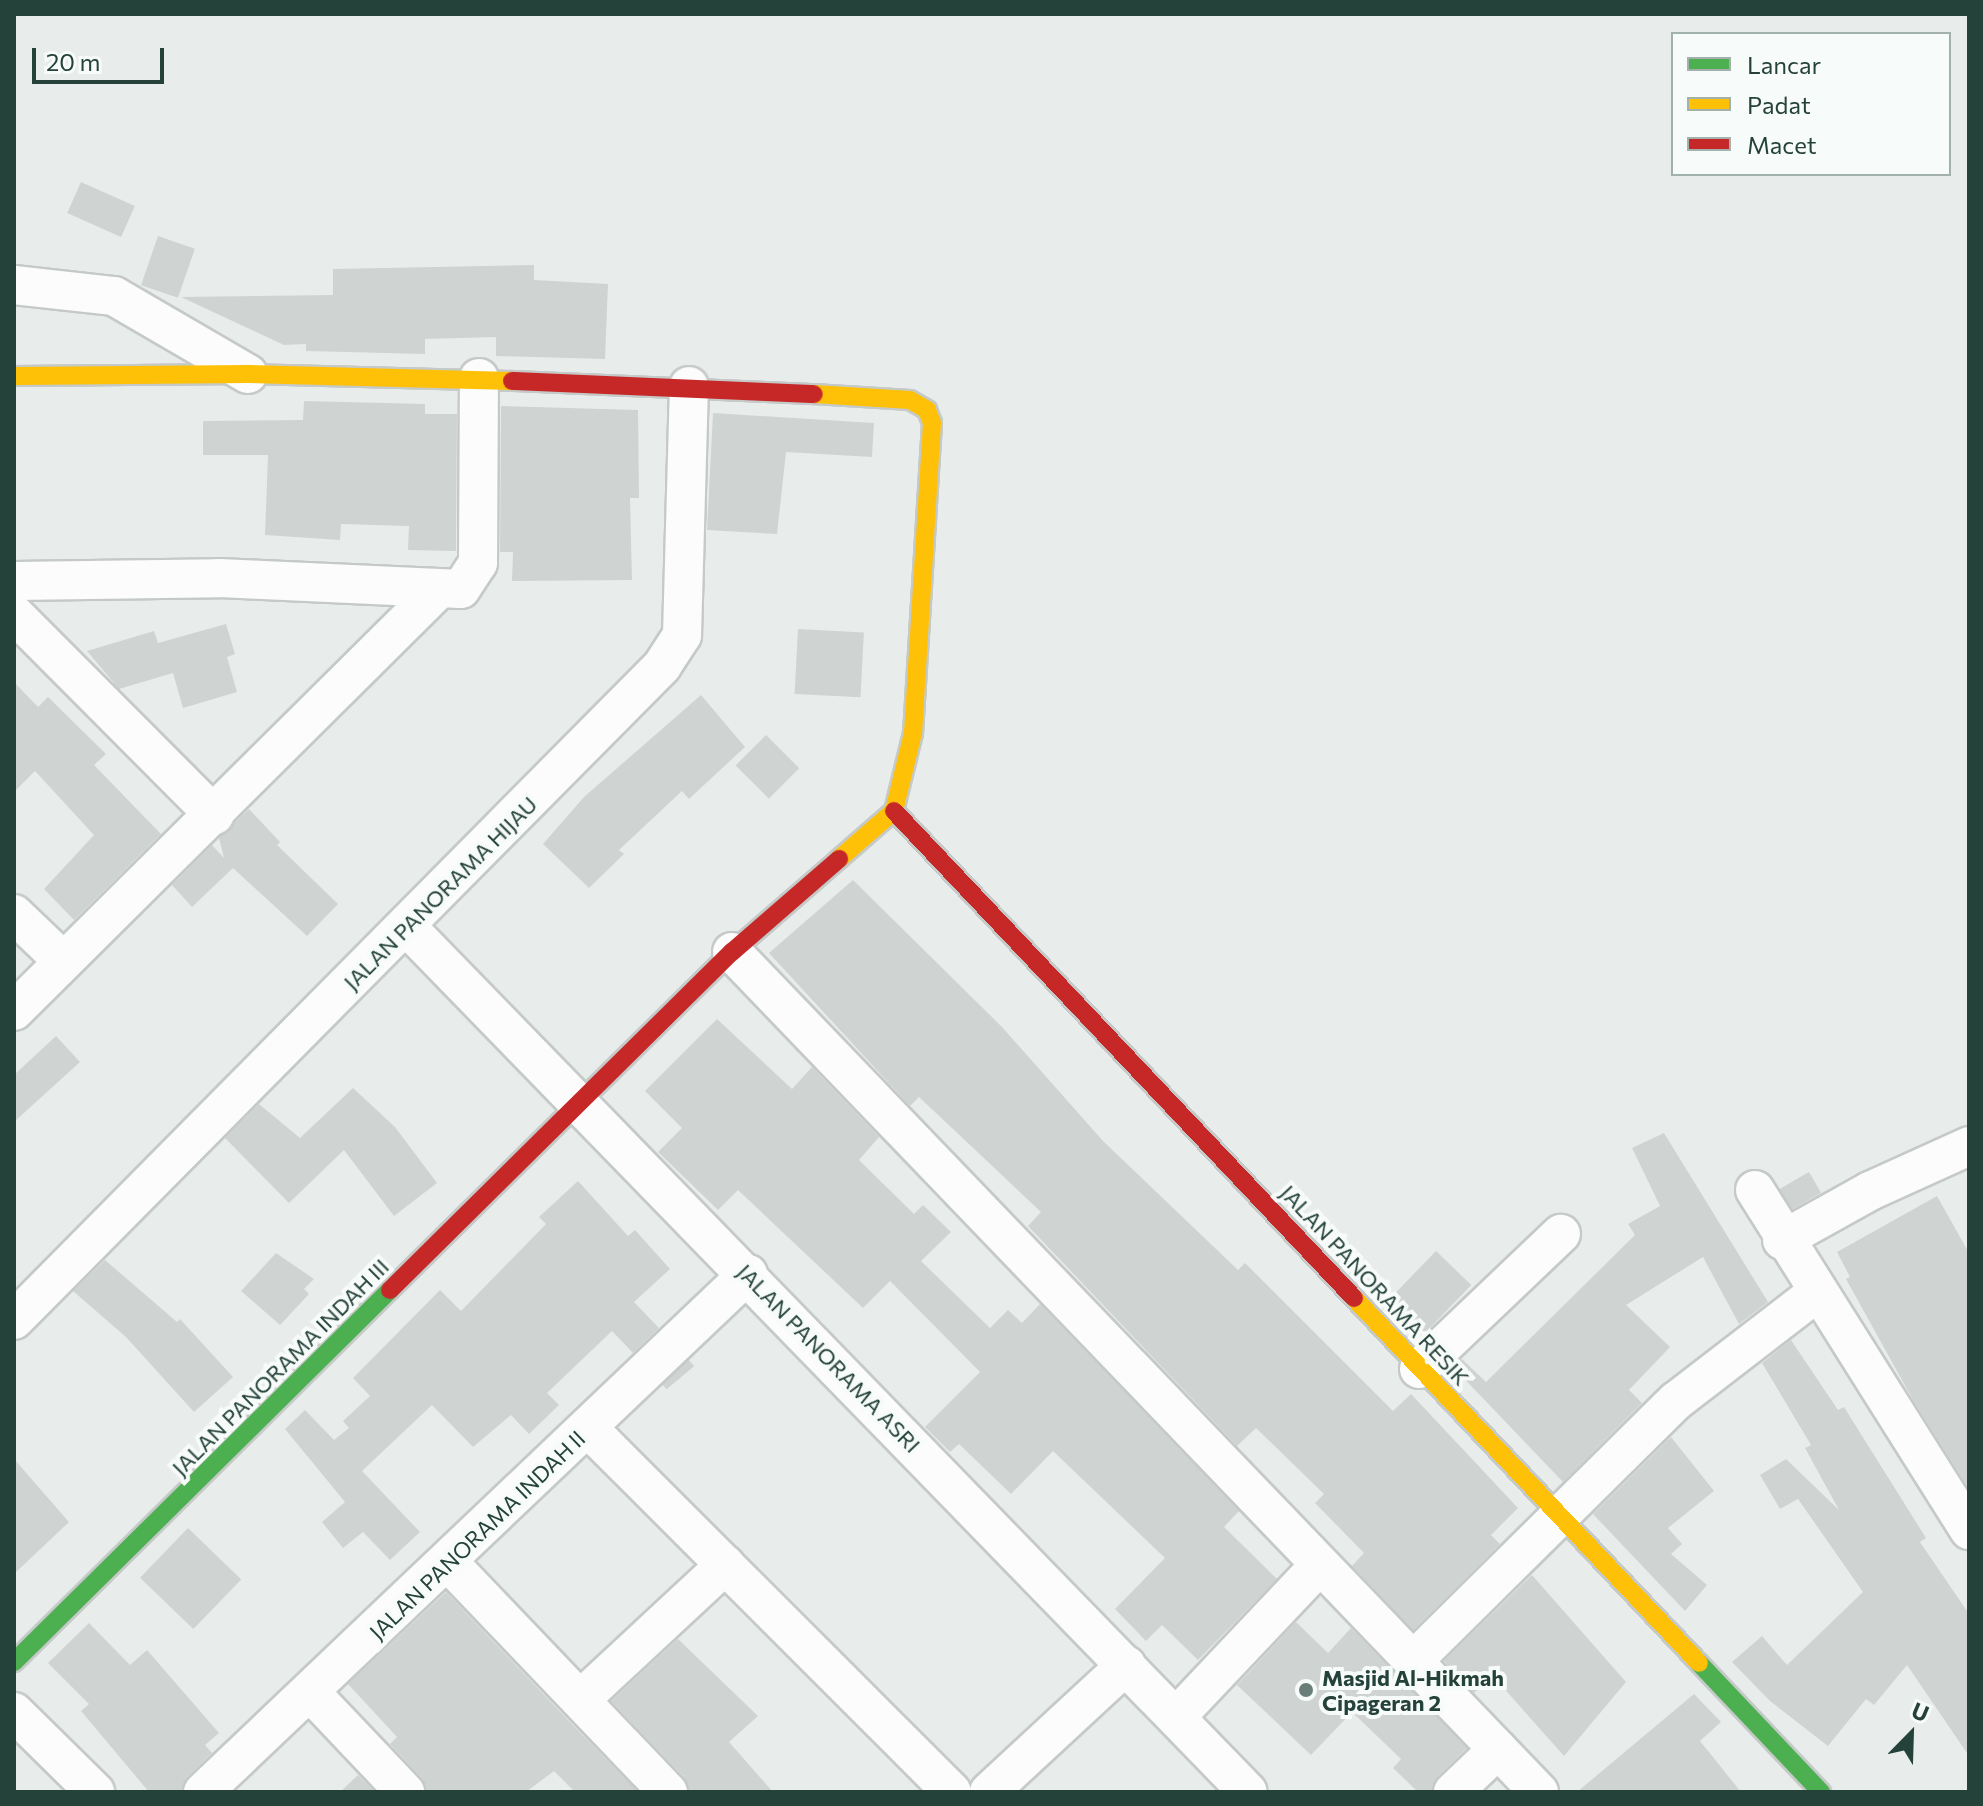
<!DOCTYPE html>
<html>
<head>
<meta charset="utf-8">
<style>
	body { margin:0 }
	#map { position:relative; width:1983px; height:1806px; overflow:hidden; background:#e8edeb; font-family:Commissioner,sans-serif }
	div>[style] { position:absolute }
	[style*='--x'] { left:calc(var(--x)*1px); top:calc(var(--y)*1px); width:calc(var(--w)*1px); rotate:calc(var(--a)*1deg) }
	.building>* { inset:0; background:#cfd4d2; transform-origin:0 0 }
	.roads { filter:drop-shadow(2px 0 #c5cac8) drop-shadow(-2px 0 #c5cac8) drop-shadow(0 2px #c5cac8) drop-shadow(0 -2px #c5cac8) }
	.street>* { height:38px; margin:-19px; padding:0 19px; transform-origin:19px; border-radius:19px; background:#fcfcfc }
	.fast>* { height:18px; margin:-9px; padding:0 9px; transform-origin:9px; border-radius:9px; background:#4caf50 }
	.slow>* { height:18px; margin:-9px; padding:0 9px; transform-origin:9px; border-radius:9px; background:#ffc107 }
	.jam>* { height:18px; margin:-9px; padding:0 9px; transform-origin:9px; border-radius:9px; background:#c62828 }
	.dots>* { width:22px; height:22px; translate:-50% -50%; box-sizing:border-box; border:4px solid #f7fbf9; border-radius:50% }
	span { translate:-50% -50%; white-space:nowrap; text-align:center; line-height:1.15; -webkit-text-stroke:8px #f7fbf9; paint-order:stroke }
	.street-label { font-size:22px; color:#24423a }
	.poi-label { font-size:22px; color:#24423a; font-weight:700 }
	.left { translate:0 -50%; text-align:left }
	.frame { position:absolute; inset:0; border:16px solid #24423a; pointer-events:none }
	.legend { position:absolute; left:1671px; top:32px; width:280px; height:144px; box-sizing:border-box; background:#f7fbf9; border:2px solid #a3b1ad; margin:0; padding:10px 14px; list-style:none; font-size:24px; color:#24423a }
	.legend li { display:flex; align-items:center; gap:16px; height:40px }
	.legend b { width:40px; border:2px solid #a3b1ad }
	.north { position:absolute; left:1871px; top:1694px; width:80px; height:80px; -webkit-text-stroke:6px #f7fbf9; paint-order:stroke; rotate:23deg; font-size:22px; font-weight:700; line-height:32px; text-align:center; color:#24423a }
	.north::after { content:''; display:block; margin:auto; width:28px; height:36px; background:#24423a; clip-path:polygon(50% 0,100% 100%,50% 72%,0 100%) }
	.scale { position:absolute; left:32px; top:48px; width:132px; height:36px; box-sizing:border-box; border:4px solid #24423a; border-top:0; padding-left:10px; font-size:24px; line-height:28px; white-space:nowrap; color:#24423a; -webkit-text-stroke:6px #f7fbf9; paint-order:stroke }
</style>
</head>
<body>
<div id="map">
	<div class="building">
		<i style="left:81px;top:182px;width:59px;height:34px;rotate:24deg"></i>
		<i style="left:158px;top:236px;width:39px;height:52px;rotate:19deg"></i>
		<i style="clip-path:polygon(534px 265px,534px 280px,608px 284px,605px 359px,496px 356px,496px 337px,425px 339px,425px 354px,306px 351px,306px 344px,284px 345px,181px 297px,333px 295px,333px 269px)"></i>
		<i style="clip-path:polygon(304px 401px,425px 404px,425px 414px,457px 414px,456px 551px,408px 550px,409px 526px,341px 524px,340px 540px,265px 535px,268px 455px,203px 455px,203px 421px,303px 420px)"></i>
		<i style="clip-path:polygon(501px 406px,638px 410px,639px 498px,630px 498px,632px 580px,512px 581px,513px 552px,500px 552px)"></i>
		<i style="clip-path:polygon(713px 413px,874px 423px,872px 457px,786px 452px,777px 534px,707px 530px)"></i>
		<i style="clip-path:polygon(226px 624px,235px 654px,227px 657px,237px 692px,183px 708px,173px 673px,119px 689px,87px 651px,154px 631px,158px 643px)"></i>
		<i style="left:798px;top:629px;width:66px;height:65px;rotate:3deg"></i>
		<i style="clip-path:polygon(14px 682px,38px 707px,48px 697px,106px 754px,94px 765px,161px 834px,74px 920px,44px 889px,94px 835px,35px 771px,14px 792px)"></i>
		<i style="clip-path:polygon(701px 695px,745px 747px,689px 799px,682px 791px,619px 850px,624px 854px,589px 888px,543px 844px,584px 797px)"></i>
		<i style="left:766px;top:735px;width:47px;height:43px;rotate:45deg"></i>
		<i style="clip-path:polygon(249px 809px,280px 842px,277px 845px,338px 904px,307px 936px,233px 868px,192px 907px,172px 885px,212px 845px,224px 858px,219px 838px)"></i>
		<i style="clip-path:polygon(853px 880px,1002px 1027px,1103px 1141px,1238px 1270px,1245px 1263px,1393px 1411px,1411px 1394px,1518px 1508px,1491px 1535px,1500px 1544px,1413px 1630px,1352px 1566px,1364px 1553px,1315px 1503px,1324px 1494px,1256px 1428px,1237px 1446px,1028px 1226px,1041px 1212px,919px 1097px,910px 1106px,769px 953px)"></i>
		<i style="clip-path:polygon(717px 1019px,792px 1089px,812px 1067px,879px 1137px,859px 1160px,914px 1214px,923px 1205px,951px 1232px,921px 1261px,990px 1328px,1008px 1310px,1022px 1323px,1040px 1304px,1239px 1511px,1224px 1527px,1277px 1579px,1198px 1660px,1162px 1625px,1146px 1641px,1115px 1609px,1165px 1558px,1053px 1451px,1011px 1494px,959px 1444px,950px 1452px,925px 1427px,980px 1372px,890px 1281px,863px 1308px,738px 1190px,718px 1210px,658px 1152px,682px 1128px,645px 1091px)"></i>
		<i style="clip-path:polygon(56px 1036px,80px 1062px,14px 1122px,14px 1075px)"></i>
		<i style="clip-path:polygon(353px 1088px,395px 1127px,437px 1183px,394px 1216px,344px 1150px,289px 1203px,225px 1138px,259px 1104px,300px 1138px)"></i>
		<i style="clip-path:polygon(1664px 1133px,1768px 1302px,1739px 1324px,1703px 1257px,1626px 1305px,1670px 1347px,1629px 1390px,1642px 1403px,1563px 1482px,1453px 1367px,1462px 1359px,1486px 1382px,1635px 1235px,1628px 1224px,1660px 1206px,1632px 1148px)"></i>
		<i style="left:1809px;top:1172px;width:24px;height:34px;rotate:60deg"></i>
		<i style="clip-path:polygon(578px 1181px,628px 1236px,635px 1230px,670px 1269px,634px 1302px,659px 1328px,633px 1353px,612px 1331px,547px 1393px,559px 1405px,529px 1434px,511px 1415px,473px 1447px,432px 1405px,362px 1471px,420px 1532px,390px 1560px,363px 1532px,343px 1548px,322px 1522px,345px 1502px,285px 1429px,305px 1410px,334px 1440px,349px 1428px,343px 1421px,370px 1396px,353px 1378px,440px 1290px,461px 1311px,546px 1224px,539px 1217px)"></i>
		<i style="clip-path:polygon(1937px 1196px,1969px 1253px,1969px 1489px,1913px 1400px,1846px 1279px,1850px 1277px,1837px 1252px)"></i>
		<i style="left:1436px;top:1251px;width:49px;height:67px;rotate:44deg"></i>
		<i style="clip-path:polygon(276px 1253px,314px 1279px,304px 1289px,309px 1294px,280px 1325px,241px 1291px)"></i>
		<i style="clip-path:polygon(105px 1260px,177px 1322px,180px 1319px,233px 1377px,194px 1412px,126px 1337px,73px 1291px)"></i>
		<i style="clip-path:polygon(1791px 1340px,1838px 1410px,1844px 1407px,1926px 1538px,1920px 1542px,1969px 1614px,1969px 1756px,1907px 1665px,1874px 1705px,1866px 1699px,1828px 1746px,1770px 1701px,1732px 1662px,1762px 1636px,1787px 1665px,1863px 1592px,1798px 1499px,1780px 1509px,1760px 1475px,1786px 1459px,1839px 1510px,1805px 1448px,1811px 1445px,1762px 1363px)"></i>
		<i style="left:689px;top:1360px;width:8px;height:36px;rotate:50deg"></i>
		<i style="clip-path:polygon(1671px 1437px,1714px 1491px,1668px 1528px,1682px 1544px,1671px 1554px,1707px 1585px,1685px 1611px,1593px 1514px)"></i>
		<i style="clip-path:polygon(14px 1459px,69px 1522px,14px 1574px)"></i>
		<i style="left:188px;top:1528px;width:74px;height:69px;rotate:44deg"></i>
		<i style="clip-path:polygon(1532px 1575px,1626px 1682px,1564px 1756px,1493px 1676px,1474px 1693px,1444px 1661px)"></i>
		<i style="clip-path:polygon(446px 1592px,567px 1719px,638px 1792px,575px 1792px,554px 1771px,526px 1792px,426px 1792px,421px 1777px,390px 1744px,397px 1737px,348px 1684px)"></i>
		<i style="clip-path:polygon(1296px 1622px,1328px 1653px,1351px 1628px,1467px 1748px,1438px 1776px,1432px 1792px,1418px 1792px,1393px 1768px,1401px 1759px,1352px 1712px,1311px 1755px,1237px 1685px)"></i>
		<i style="clip-path:polygon(89px 1623px,130px 1665px,147px 1650px,219px 1733px,205px 1745px,212px 1753px,187px 1777px,182px 1792px,149px 1792px,81px 1711px,89px 1704px,48px 1663px)"></i>
		<i style="clip-path:polygon(678px 1639px,758px 1716px,729px 1742px,773px 1792px,689px 1792px,684px 1777px,611px 1701px)"></i>
		<i style="clip-path:polygon(1694px 1694px,1721px 1722px,1700px 1741px,1741px 1792px,1577px 1792px)"></i>
		<i style="clip-path:polygon(358px 1775px,375px 1792px,340px 1792px)"></i>
	</div>
	<div class="roads">
		<div class="street">
			<i style="--x:14;--y:285;--w:101;--a:6.3"></i>
			<i style="--x:114;--y:296;--w:155;--a:30.2"></i>
			<i style="--x:14;--y:581;--w:205;--a:-0.8"></i>
			<i style="--x:219;--y:578;--w:242;--a:2.6"></i>
			<i style="--x:461;--y:589;--w:31;--a:-57"></i>
			<i style="--x:478;--y:563;--w:185;--a:-89.7"></i>
			<i style="--x:14;--y:614;--w:284;--a:45.1"></i>
			<i style="--x:14;--y:914;--w:66;--a:43.8"></i>
			<i style="--x:407;--y:927;--w:1206;--a:45.81"></i>
			<i style="--x:732;--y:952;--w:1165;--a:46.15"></i>
			<i style="--x:14;--y:1011;--w:598;--a:-44.8"></i>
			<i style="--x:1755;--y:1190;--w:402;--a:57.8"></i>
			<i style="--x:1782;--y:1240;--w:101;--a:-29.1"></i>
			<i style="--x:1870;--y:1191;--w:109;--a:-24.4"></i>
			<i style="--x:14;--y:1320;--w:921;--a:-45.26"></i>
			<i style="--x:662;--y:666;--w:37;--a:-57"></i>
			<i style="--x:682;--y:635;--w:249;--a:-88.4"></i>
			<i style="--x:1419;--y:1369;--w:196;--a:-43.6"></i>
			<i style="--x:589;--y:1429;--w:513;--a:45"></i>
			<i style="--x:449;--y:1563;--w:317;--a:46.3"></i>
			<i style="--x:1414;--y:1660;--w:368;--a:-44.7"></i>
			<i style="--x:1676;--y:1401;--w:177;--a:-37.6"></i>
			<i style="--x:311;--y:1693;--w:137;--a:46.5"></i>
			<i style="--x:581;--y:1699;--w:197;--a:-42.9"></i>
			<i style="--x:14;--y:1712;--w:114;--a:44.6"></i>
			<i style="--x:1176;--y:1717;--w:207;--a:-46.6"></i>
			<i style="--x:203;--y:1792;--w:752;--a:-43.55"></i>
			<i style="--x:989;--y:1792;--w:187;--a:-42.8"></i>
			<i style="--x:1453;--y:1792;--w:62;--a:-43.7"></i>
		</div>
		<div class="fast">
			<i style="--x:14;--y:1662;--w:529;--a:-44.69"></i>
			<i style="--x:1699;--y:1663;--w:178;--a:46.6"></i>
		</div>
		<div class="slow">
			<i style="--x:14;--y:376;--w:234;--a:-0.5"></i>
			<i style="--x:248;--y:374;--w:264;--a:1.5"></i>
			<i style="--x:814;--y:394;--w:96;--a:3.6"></i>
			<i style="--x:910;--y:400;--w:20;--a:30"></i>
			<i style="--x:927;--y:410;--w:14;--a:69"></i>
			<i style="--x:932;--y:423;--w:311;--a:93.5"></i>
			<i style="--x:913;--y:733;--w:80;--a:103.7"></i>
			<i style="--x:894;--y:811;--w:73;--a:138.9"></i>
			<i style="--x:1354;--y:1298;--w:502;--a:46.61"></i>
		</div>
		<div class="jam">
			<i style="--x:512;--y:381;--w:302;--a:2.5"></i>
			<i style="--x:894;--y:811;--w:670;--a:46.63"></i>
			<i style="--x:390;--y:1290;--w:481;--a:-44.7"></i>
			<i style="--x:732;--y:952;--w:142;--a:-41"></i>
		</div>
	</div>
	<div class="dots">
		<i style="left:1306px;top:1690px;background:#697e78"></i>
	</div>
	<div class="street-label">
		<span style="left:440px;top:893px;rotate:-45deg">JALAN PANORAMA HIJAU</span>
		<span style="left:1375px;top:1285px;rotate:47deg">JALAN PANORAMA RESIK</span>
		<span style="left:829px;top:1358px;rotate:46deg">JALAN PANORAMA ASRI</span>
		<span style="left:280px;top:1367px;rotate:-45deg">JALAN PANORAMA INDAH III</span>
		<span style="left:477px;top:1535px;rotate:-44deg">JALAN PANORAMA INDAH II</span>
	</div>
	<div class="poi-label">
		<span class="left" style="left:1322px;top:1690px">Masjid Al-Hikmah<br>Cipageran 2</span>
	</div>
	<div class="frame"></div>
	<ul class="legend">
	<li><b style="height:10px;background:#4caf50"></b>Lancar</li>
	<li><b style="height:10px;background:#ffc107"></b>Padat</li>
	<li><b style="height:10px;background:#c62828"></b>Macet</li>
	</ul>
	<div class="north">U</div>
	<div class="scale">20 m</div>
</div>
</body>
</html>
